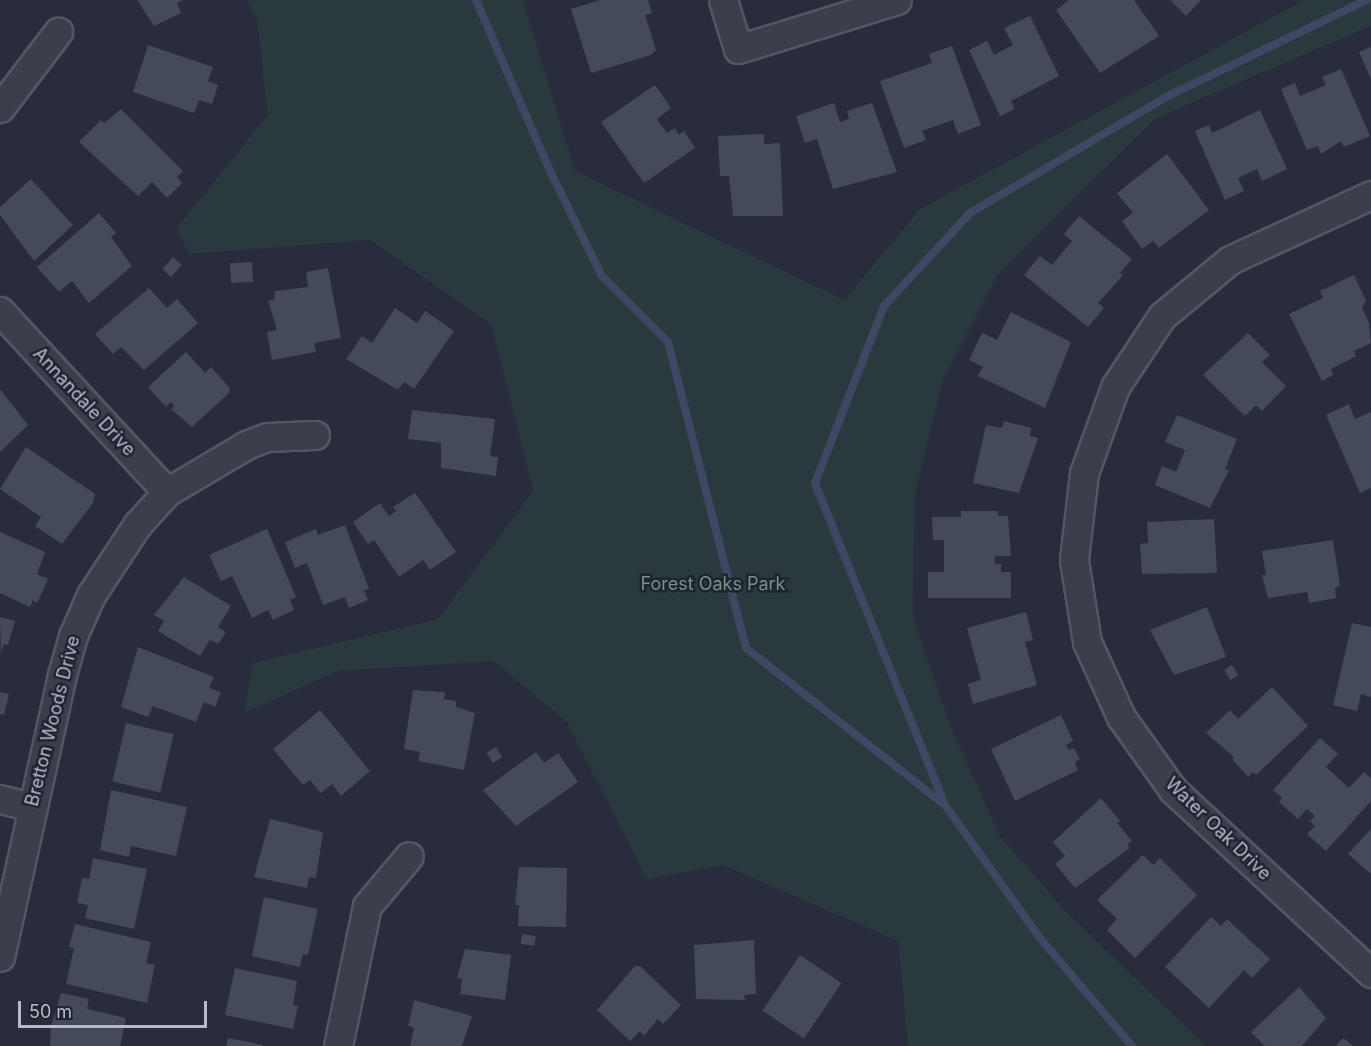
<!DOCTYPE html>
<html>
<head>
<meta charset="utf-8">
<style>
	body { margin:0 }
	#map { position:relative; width:1371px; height:1046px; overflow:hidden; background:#282c3c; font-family:Inter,sans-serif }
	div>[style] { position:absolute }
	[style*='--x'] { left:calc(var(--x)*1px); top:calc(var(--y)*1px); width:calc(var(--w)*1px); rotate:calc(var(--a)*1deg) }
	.green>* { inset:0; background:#2a393e }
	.stream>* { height:8px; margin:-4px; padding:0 4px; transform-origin:4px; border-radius:4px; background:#404763 }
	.building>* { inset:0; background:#444a5b; transform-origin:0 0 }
	.roads { filter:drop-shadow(2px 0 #535764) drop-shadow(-2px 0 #535764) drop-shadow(0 2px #535764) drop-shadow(0 -2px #535764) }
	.street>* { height:27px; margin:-13.5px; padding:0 13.5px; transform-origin:13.5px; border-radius:13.5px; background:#3b3f4c }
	span { translate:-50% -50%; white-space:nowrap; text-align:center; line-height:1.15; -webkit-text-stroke:5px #202432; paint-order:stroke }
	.street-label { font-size:18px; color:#b7bac7 }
	.park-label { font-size:18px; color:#719580 }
	.scale { position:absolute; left:18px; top:1001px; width:189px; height:27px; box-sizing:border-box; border:3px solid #b7bac7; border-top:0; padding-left:8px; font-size:18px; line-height:21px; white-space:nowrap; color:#b7bac7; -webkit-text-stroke:4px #202432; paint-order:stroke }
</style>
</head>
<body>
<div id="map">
	<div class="green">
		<i style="clip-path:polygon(246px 0,523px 0,575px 171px,844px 300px,920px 209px,1304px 0,1371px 0,1371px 26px,1156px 118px,997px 276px,943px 380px,915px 494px,913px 617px,950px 725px,1000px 836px,1066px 912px,1206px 1046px,908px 1046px,898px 941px,723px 865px,647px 879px,567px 722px,493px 661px,338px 671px,244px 713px,253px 663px,438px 619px,533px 491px,491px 324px,370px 240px,189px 254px,176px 229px,268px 115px,257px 18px)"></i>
	</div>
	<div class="stream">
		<i style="--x:476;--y:0;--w:189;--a:66.6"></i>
		<i style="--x:551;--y:173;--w:115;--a:63.7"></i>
		<i style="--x:602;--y:276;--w:93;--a:45"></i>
		<i style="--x:668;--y:342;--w:316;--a:75.7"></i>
		<i style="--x:746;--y:648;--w:253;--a:38.3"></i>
		<i style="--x:945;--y:805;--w:162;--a:54.5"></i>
		<i style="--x:1039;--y:937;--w:143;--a:49.5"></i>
		<i style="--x:945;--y:805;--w:347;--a:-112"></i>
		<i style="--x:815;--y:483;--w:190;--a:-68.7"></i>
		<i style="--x:884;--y:306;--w:127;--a:-47.2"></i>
		<i style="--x:970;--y:213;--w:228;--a:-30.6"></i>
		<i style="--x:1166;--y:97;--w:223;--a:-25.8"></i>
	</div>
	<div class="building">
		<i style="clip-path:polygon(137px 0,183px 0,177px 3px,181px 13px,154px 26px)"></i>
		<i style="clip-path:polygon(600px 0,648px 0,652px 13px,645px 15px,656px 50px,651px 55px,591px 73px,571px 9px)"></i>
		<i style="clip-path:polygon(1069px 0,1134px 0,1159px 36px,1100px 73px,1056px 10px)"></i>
		<i style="clip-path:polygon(1170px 0,1201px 0,1186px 16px)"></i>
		<i style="clip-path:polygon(1030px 16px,1059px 76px,1011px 101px,1015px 109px,1000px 116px,969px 50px,987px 41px,994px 55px,1013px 45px,1004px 28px)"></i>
		<i style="clip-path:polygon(148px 45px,213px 67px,208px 81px,218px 85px,212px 104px,199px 100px,194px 113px,133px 92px)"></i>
		<i style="clip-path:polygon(952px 46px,981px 125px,958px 134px,953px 120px,922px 131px,926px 140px,904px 148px,880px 81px,932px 63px,929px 54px)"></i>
		<i style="clip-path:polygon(1371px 47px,1371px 79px,1359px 52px)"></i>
		<i style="clip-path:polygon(1341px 69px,1370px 136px,1344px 147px,1341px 141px,1321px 154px,1318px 146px,1307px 150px,1281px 89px,1295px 83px,1300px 96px,1326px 85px,1322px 77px)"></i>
		<i style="clip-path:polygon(655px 85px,671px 108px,657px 119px,667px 133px,675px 128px,679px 135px,684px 131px,695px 148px,644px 183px,601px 122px)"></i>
		<i style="clip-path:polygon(834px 103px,840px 122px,849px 119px,847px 111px,872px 103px,897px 172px,833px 189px,817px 139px,805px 143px,796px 116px)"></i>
		<i style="clip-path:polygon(121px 109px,183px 171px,177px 177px,182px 183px,167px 198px,152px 182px,138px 196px,79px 142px,101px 120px,104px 123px)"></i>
		<i style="clip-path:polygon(1260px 110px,1287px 169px,1262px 181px,1257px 169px,1238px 178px,1244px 191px,1225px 200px,1195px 131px,1209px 125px,1212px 133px)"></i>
		<i style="clip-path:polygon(764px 134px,764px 144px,780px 143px,783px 216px,733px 216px,729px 176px,720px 176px,718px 136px)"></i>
		<i style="clip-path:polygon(1167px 154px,1209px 210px,1159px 248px,1153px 241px,1142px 249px,1122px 221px,1133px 213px,1117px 193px)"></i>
		<i style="clip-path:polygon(31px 179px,73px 225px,34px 261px,0 215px,0 207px)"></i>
		<i style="clip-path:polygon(99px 213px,116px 233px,111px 237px,132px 266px,89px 303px,72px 281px,59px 292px,37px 267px)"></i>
		<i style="clip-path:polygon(1079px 216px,1132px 259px,1120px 273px,1123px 275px,1098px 303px,1104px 308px,1088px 327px,1024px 275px,1040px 256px,1052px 265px,1072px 241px,1064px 234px)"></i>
		<i style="left:173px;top:257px;width:12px;height:16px;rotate:42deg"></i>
		<i style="left:252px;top:262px;width:20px;height:22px;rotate:87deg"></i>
		<i style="clip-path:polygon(328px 268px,341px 338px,314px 343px,316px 352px,272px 360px,267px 332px,277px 330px,268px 301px,274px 300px,275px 291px,308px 287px,306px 272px)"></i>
		<i style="clip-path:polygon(1354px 275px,1366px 301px,1362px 308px,1369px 323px,1371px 343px,1354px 351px,1356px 356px,1331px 369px,1333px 375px,1322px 381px,1289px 314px,1323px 298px,1320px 291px)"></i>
		<i style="clip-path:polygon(149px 288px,167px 308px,177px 299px,198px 323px,144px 370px,121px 347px,113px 354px,95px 334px)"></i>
		<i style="clip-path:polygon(395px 308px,417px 323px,425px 311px,454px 331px,414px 389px,404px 382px,398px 390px,346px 359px,362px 336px,372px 343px)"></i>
		<i style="clip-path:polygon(1011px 312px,1071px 342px,1045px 408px,978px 376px,983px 367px,969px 360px,982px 333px,997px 340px)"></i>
		<i style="clip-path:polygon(1248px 333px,1270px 355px,1262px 362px,1286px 386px,1262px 411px,1256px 405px,1245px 416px,1203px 375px)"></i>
		<i style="clip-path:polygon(186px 352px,205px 373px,211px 367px,229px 387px,230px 392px,192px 427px,171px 409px,174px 406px,171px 402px,166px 407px,148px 387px)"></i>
		<i style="clip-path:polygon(0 389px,28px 425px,0 452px)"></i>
		<i style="clip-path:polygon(1349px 404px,1355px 419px,1371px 412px,1371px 488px,1360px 493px,1326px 415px)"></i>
		<i style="clip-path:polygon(412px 410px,495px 419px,490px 456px,498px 457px,496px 476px,441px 468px,441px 443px,408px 439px)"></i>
		<i style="clip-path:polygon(1177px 415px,1237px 439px,1225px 469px,1229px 470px,1210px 508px,1155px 485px,1162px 466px,1176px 472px,1185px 450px,1165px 442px)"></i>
		<i style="clip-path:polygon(1004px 421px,1031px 428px,1030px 436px,1038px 438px,1019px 493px,973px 483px,986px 425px,1002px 428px)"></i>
		<i style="clip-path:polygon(26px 447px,95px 494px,93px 503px,62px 544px,35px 526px,41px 517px,0 489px)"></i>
		<i style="clip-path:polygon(415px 493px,456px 552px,430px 570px,423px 560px,399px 577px,374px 540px,368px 544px,353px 522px,380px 503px,389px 516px,396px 511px,393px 507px)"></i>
		<i style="clip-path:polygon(961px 511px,998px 511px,998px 516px,1008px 516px,1011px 556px,995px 556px,995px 564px,1001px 564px,1001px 572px,1011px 572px,1011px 598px,928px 598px,928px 572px,944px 572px,944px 540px,933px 540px,932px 517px,961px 517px)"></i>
		<i style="clip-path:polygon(1214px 519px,1217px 573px,1142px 574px,1140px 544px,1148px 543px,1147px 522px)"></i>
		<i style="clip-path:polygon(345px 525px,369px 589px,364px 590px,368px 600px,349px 608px,345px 597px,323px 605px,307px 563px,295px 568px,285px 542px,316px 529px,318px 535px)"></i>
		<i style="clip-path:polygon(267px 529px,296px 597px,290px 600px,294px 610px,273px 620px,268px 610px,252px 618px,232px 576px,221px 581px,209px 555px)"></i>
		<i style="clip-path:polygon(0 532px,45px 552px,37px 574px,48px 579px,37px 603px,33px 600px,30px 607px,0 593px)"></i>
		<i style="clip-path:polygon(1333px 540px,1340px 586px,1335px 588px,1336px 598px,1309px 603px,1307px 592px,1268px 598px,1262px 575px,1266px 575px,1262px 551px)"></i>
		<i style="clip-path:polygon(184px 577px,231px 606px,218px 627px,226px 632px,218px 644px,210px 640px,200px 656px,158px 631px,164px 621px,154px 615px)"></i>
		<i style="clip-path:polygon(1207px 607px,1226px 657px,1174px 675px,1150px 630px)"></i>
		<i style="clip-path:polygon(1026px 612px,1033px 640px,1025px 642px,1037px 685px,973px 704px,968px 684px,981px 680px,967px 628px)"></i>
		<i style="clip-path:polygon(0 617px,15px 621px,8px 645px,4px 644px,1px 654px)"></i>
		<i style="clip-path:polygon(1352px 623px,1371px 627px,1371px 697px,1361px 694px,1357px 711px,1333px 705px)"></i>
		<i style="clip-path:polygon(138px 647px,214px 677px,209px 688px,221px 692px,215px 707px,204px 702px,196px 722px,153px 706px,148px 717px,121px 707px)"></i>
		<i style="left:1232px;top:665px;width:12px;height:9px;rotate:59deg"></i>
		<i style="clip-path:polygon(1272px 687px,1308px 726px,1256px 775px,1253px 772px,1248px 777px,1232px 759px,1234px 757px,1206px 733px,1230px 710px,1238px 719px)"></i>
		<i style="clip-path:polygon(413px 690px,445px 692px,444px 699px,456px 701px,456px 707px,475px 713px,464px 770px,418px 761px,420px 752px,404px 749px)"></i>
		<i style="clip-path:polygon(0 692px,9px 694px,4px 715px,0 714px)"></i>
		<i style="clip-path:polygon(320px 710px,370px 771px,341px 796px,332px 784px,321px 793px,310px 780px,303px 785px,273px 749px)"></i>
		<i style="clip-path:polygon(1061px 715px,1073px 741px,1066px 745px,1069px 750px,1074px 748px,1080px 759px,1075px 762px,1078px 770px,1015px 801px,991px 749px)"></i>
		<i style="left:126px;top:723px;width:49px;height:60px;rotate:13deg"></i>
		<i style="clip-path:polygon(1320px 738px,1338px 754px,1326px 767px,1349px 788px,1364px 772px,1371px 778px,1371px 801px,1326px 851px,1307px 834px,1315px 826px,1310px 821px,1315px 816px,1307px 809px,1298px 819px,1279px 802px,1282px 798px,1273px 790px)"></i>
		<i style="left:496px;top:747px;width:12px;height:11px;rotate:59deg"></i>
		<i style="clip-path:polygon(536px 752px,544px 763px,558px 753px,578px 782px,516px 826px,483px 790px)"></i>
		<i style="clip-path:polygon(111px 790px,187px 807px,176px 856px,131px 846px,129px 857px,100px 850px)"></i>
		<i style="clip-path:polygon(1101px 798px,1120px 821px,1117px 823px,1132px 841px,1127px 845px,1130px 848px,1075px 888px,1055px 864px,1065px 856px,1053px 842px)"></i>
		<i style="clip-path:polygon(270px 819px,323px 832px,316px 878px,309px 877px,307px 888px,254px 877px)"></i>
		<i style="clip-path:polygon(1371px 829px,1371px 874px,1348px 854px)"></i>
		<i style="clip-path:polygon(1143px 855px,1153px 865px,1160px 858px,1197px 895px,1135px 958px,1107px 930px,1117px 919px,1097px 900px)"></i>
		<i style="clip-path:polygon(93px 858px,147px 869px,134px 929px,85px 918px,88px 905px,77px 903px,82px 878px,89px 879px)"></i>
		<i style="clip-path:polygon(519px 867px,567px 868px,566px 927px,518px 926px,519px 905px,515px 905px)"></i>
		<i style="clip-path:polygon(264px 897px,318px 909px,308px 955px,303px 954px,300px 967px,252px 956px)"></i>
		<i style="clip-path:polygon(1211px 917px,1221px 926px,1227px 919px,1270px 959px,1252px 978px,1244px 970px,1209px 1008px,1165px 967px)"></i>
		<i style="clip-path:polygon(75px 924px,151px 942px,146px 963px,155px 965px,147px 1003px,66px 984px,74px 948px,69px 947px)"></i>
		<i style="left:522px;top:934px;width:14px;height:10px;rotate:8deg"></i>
		<i style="clip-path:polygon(754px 940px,756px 994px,744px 995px,745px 1000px,696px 999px,694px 945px)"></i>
		<i style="clip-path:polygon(465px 949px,511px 955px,505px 1000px,460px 994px,462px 979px,457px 978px)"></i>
		<i style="left:800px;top:955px;width:50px;height:67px;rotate:34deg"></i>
		<i style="clip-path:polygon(635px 966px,640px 966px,681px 1005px,663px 1024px,658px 1019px,644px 1036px,640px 1031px,630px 1041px,597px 1010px)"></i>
		<i style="clip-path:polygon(235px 968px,297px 981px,293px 1005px,298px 1006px,293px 1029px,225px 1015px)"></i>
		<i style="clip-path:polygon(1299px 987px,1326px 1018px,1302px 1046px,1265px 1046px,1251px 1032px)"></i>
		<i style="clip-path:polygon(61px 993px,89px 999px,87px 1009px,126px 1018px,120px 1046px,50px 1046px,51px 1026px)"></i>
		<i style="clip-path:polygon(414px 1000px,472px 1016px,462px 1046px,410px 1046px,414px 1028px,408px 1026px)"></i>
		<i style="clip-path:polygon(228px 1038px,263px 1045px,263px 1046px,226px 1046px)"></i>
		<i style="clip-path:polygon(1343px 1038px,1346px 1040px,1353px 1046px,1336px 1046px)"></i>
	</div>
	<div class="roads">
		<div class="street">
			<i style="--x:723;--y:0;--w:51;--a:73"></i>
			<i style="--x:738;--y:49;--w:166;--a:-17.1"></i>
			<i style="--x:0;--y:108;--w:96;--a:-52.7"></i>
			<i style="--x:1371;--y:195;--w:155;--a:155.3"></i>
			<i style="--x:1230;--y:260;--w:88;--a:140.5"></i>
			<i style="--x:1162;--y:316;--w:85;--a:123.5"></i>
			<i style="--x:1115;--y:387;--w:91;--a:109.8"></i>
			<i style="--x:1084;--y:473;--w:88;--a:96.6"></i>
			<i style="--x:1074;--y:560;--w:83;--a:81"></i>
			<i style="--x:1087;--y:642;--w:82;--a:65.6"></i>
			<i style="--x:1121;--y:717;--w:90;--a:54.5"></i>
			<i style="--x:1173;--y:790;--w:270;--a:42.7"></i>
			<i style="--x:0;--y:311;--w:246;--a:47.3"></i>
			<i style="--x:0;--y:799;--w:32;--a:14"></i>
			<i style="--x:0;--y:957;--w:289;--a:-77.6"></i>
			<i style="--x:62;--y:675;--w:41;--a:-74.2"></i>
			<i style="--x:73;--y:636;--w:45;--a:-66.3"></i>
			<i style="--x:91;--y:595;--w:84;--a:-56.7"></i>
			<i style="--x:137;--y:525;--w:45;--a:-47.7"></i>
			<i style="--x:167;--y:492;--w:92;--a:-30.7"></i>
			<i style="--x:246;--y:445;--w:22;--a:-21"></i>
			<i style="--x:267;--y:437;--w:48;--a:-2.4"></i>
			<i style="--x:338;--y:1046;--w:143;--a:-78.3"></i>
			<i style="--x:367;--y:906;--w:65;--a:-50"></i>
		</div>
	</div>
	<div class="street-label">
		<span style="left:84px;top:402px;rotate:47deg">Annandale Drive</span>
		<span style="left:53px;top:721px;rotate:-76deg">Bretton Woods Drive</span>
		<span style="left:1218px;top:829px;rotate:44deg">Water Oak Drive</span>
	</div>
	<div class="park-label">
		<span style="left:713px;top:584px">Forest Oaks Park</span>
	</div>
	<div class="scale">50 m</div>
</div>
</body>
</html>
